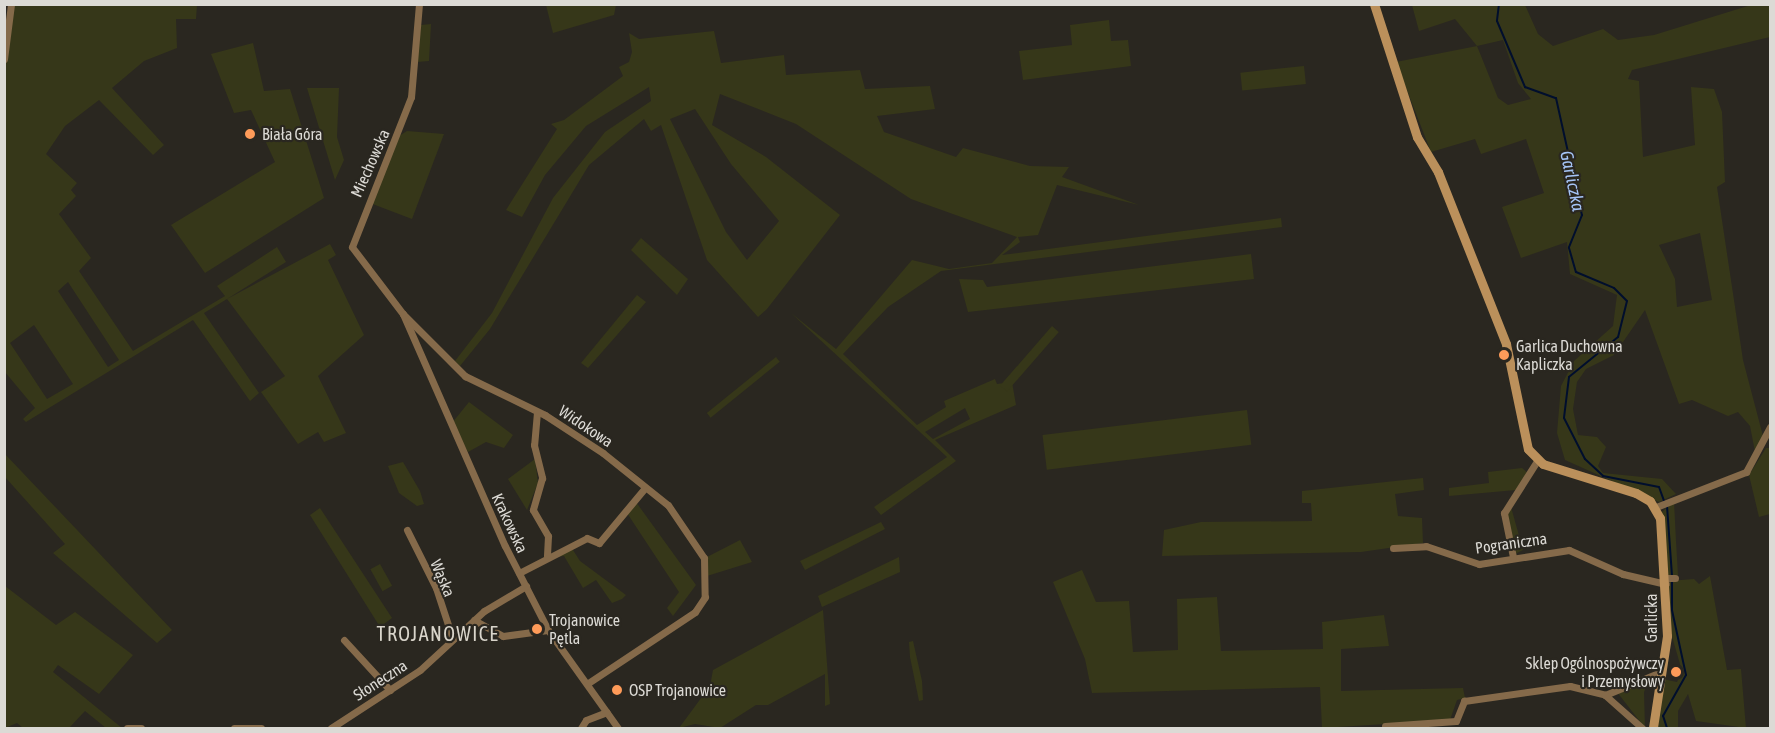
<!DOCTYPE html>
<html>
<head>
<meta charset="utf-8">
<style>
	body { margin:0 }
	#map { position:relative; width:1775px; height:733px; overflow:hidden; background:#2a2720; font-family:"Asap Condensed",sans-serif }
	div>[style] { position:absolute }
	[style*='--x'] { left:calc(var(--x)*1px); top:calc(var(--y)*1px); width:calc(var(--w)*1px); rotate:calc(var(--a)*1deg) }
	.green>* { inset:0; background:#363719; transform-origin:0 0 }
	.stream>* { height:2px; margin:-1px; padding:0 1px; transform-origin:1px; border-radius:1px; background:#000e2d }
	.street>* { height:7px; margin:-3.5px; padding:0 3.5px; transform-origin:3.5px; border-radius:3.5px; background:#856a4a }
	.secondary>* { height:9px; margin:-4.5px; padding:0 4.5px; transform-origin:4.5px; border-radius:4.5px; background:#bb905b }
	.dots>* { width:16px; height:16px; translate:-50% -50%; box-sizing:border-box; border:3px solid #2a2720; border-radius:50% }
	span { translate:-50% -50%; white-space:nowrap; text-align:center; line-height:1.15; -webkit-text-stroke:4.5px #2a2720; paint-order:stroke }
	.poi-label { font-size:16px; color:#dcdad5 }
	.left { translate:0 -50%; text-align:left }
	.right { translate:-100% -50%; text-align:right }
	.street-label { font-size:16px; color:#dcdad5 }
	.water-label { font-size:18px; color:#a6c5f7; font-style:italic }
	.quarter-label { font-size:20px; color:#d9d5cb; letter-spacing:1.5px }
	.frame { position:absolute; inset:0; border:6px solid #dcdad5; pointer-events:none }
</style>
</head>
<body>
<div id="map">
	<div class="green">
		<i style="clip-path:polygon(evenodd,13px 5px,197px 5px,196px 19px,176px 19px,177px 48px,144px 61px,112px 88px,164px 145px,153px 155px,99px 100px,65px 126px,46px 154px,77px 183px,71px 190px,76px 196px,59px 214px,91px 258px,79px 271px,133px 351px,225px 296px,217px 286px,277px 247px,286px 262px,227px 299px,330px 244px,336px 255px,328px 260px,364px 335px,318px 376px,346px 433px,324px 442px,318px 432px,298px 444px,261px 392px,285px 376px,227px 299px,204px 313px,259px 393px,250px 401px,193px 320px,26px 422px,23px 419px,35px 408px,5px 372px,4px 69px,13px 5px,68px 282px,119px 360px,108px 367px,58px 291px,68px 282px,13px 5px,34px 325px,73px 384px,47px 399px,10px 343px,34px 325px)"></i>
		<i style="clip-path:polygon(546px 5px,546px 4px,616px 5px,614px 15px,553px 33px)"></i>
		<i style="clip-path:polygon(evenodd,1412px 5px,1525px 5px,1538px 34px,1553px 46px,1603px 29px,1618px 40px,1654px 35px,1751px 5px,1770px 5px,1770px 37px,1632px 70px,1628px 79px,1639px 81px,1643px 157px,1695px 145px,1691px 87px,1714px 89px,1722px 112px,1725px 182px,1717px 187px,1743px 360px,1763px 436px,1756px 457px,1750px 426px,1738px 412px,1728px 416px,1692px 400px,1679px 404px,1645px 310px,1614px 355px,1586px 369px,1577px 382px,1573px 409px,1578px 435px,1597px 437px,1606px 447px,1598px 466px,1603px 473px,1662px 479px,1676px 494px,1659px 502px,1565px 460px,1557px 433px,1561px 386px,1574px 361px,1613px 326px,1617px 295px,1570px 274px,1567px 242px,1521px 258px,1502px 207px,1544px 193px,1526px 139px,1481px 154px,1475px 139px,1431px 152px,1396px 62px,1477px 46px,1455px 19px,1419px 31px,1412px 5px,1503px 40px,1518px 83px,1531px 99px,1508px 105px,1498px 98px,1477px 46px,1503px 40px,1412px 5px,1700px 233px,1712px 300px,1677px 307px,1675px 279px,1659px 245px,1700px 233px)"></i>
		<i style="clip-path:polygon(1109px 20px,1111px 41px,1128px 40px,1131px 66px,1023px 80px,1019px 51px,1072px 45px,1070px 25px)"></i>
		<i style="clip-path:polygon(431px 24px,429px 61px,417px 62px,421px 25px)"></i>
		<i style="clip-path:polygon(evenodd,714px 31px,721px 63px,784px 55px,786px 75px,860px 70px,865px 89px,930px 86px,935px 109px,877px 116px,884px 132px,956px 157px,963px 148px,1030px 166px,1069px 167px,1062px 177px,1139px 205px,1057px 185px,1038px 235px,1018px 237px,1020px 242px,1002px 255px,1281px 218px,1282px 227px,941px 271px,888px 307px,843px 354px,917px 425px,946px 407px,944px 401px,995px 379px,997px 384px,1012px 382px,1016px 405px,935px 440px,956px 461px,881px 515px,874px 507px,947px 457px,791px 313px,836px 349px,912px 260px,949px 269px,992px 263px,1017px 237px,911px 199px,796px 124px,720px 94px,712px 125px,766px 157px,840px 215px,767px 309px,758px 317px,707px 260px,661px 125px,651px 131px,644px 119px,589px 165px,490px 329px,460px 366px,455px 361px,492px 313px,553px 198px,605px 132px,651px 101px,649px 87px,586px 126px,545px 175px,522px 217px,506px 210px,557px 129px,551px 124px,564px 120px,623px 76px,619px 67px,629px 62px,632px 52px,629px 33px,639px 39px,714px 31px,695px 109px,731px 164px,779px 221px,747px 260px,726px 232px,670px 119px,695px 109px,714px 31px,965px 408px,970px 419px,933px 439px,925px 432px,965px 408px)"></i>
		<i style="clip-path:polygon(253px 43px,264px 91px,290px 89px,324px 198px,205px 273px,171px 225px,275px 162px,251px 110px,234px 113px,211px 54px)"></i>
		<i style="left:1304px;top:66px;width:18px;height:64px;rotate:84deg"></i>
		<i style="clip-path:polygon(307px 88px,339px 88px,337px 137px,344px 160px,335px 180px)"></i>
		<i style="clip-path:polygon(407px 131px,444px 134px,412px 219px,370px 203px,399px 136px)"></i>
		<i style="clip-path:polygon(641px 238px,688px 279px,677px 295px,631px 250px)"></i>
		<i style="clip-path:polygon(1251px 254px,1254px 279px,968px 312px,959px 279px,983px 280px,987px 287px)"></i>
		<i style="clip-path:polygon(637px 295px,646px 302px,588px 368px,581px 363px)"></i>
		<i style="left:1052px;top:326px;width:9px;height:79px;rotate:41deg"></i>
		<i style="left:776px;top:357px;width:6px;height:89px;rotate:51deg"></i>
		<i style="clip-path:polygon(469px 402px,513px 435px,504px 448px,486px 442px,468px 452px,452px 423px)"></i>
		<i style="left:1247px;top:410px;width:35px;height:206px;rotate:83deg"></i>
		<i style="clip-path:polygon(1766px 448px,1770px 448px,1770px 514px,1759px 517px,1749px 475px)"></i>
		<i style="clip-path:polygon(4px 453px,172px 630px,157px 643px,53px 553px,65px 544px,5px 477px)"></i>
		<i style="clip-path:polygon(535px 459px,538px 483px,527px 510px,508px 479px)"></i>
		<i style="clip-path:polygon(403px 462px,420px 491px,424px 504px,417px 506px,399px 493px,388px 466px)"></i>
		<i style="clip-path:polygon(1522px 468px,1528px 473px,1516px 490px,1449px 496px,1449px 488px,1489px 483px,1488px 472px)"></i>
		<i style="clip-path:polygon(1423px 478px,1424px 490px,1395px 494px,1398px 516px,1422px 518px,1423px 543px,1361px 552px,1162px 556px,1164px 530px,1201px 522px,1312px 521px,1311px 503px,1302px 503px,1302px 491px)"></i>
		<i style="clip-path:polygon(1674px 501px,1676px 541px,1678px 575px,1668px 575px,1662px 512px)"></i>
		<i style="clip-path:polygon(636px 502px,696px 585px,673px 616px,667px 608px,679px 592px,627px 513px)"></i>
		<i style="clip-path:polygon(1511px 507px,1523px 550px,1515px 554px,1506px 512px)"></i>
		<i style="clip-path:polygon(320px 508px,392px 618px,380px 627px,310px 515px)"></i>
		<i style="clip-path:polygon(881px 522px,885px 529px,805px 570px,800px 561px)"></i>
		<i style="clip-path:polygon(740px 540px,752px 562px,707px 576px,707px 557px)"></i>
		<i style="clip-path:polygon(571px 547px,580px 561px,626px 595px,622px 599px,612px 603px,596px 580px,583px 588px,564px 556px,548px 558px)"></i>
		<i style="clip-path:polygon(899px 557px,900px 572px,822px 607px,818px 596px)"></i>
		<i style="left:380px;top:564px;width:25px;height:11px;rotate:61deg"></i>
		<i style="clip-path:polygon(1082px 570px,1096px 602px,1129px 601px,1133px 652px,1178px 650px,1177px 599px,1217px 597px,1221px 651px,1323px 649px,1322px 622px,1384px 615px,1389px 646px,1341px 649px,1341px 691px,1463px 688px,1465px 698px,1457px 700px,1450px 720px,1322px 728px,1320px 687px,1092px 693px,1085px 659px,1053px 582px)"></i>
		<i style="clip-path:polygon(1710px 576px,1727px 670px,1741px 669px,1746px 728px,1696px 721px,1688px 694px,1678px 711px,1678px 728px,1658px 728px,1663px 679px,1677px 682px,1682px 671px,1671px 633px,1668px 581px,1694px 579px,1699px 584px)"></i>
		<i style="clip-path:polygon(5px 586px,56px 625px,75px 612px,133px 655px,99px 694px,58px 665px,53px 672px,122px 728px,106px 728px,85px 711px,70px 727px,23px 728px,17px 723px,5px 728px)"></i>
		<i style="clip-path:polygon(823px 610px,830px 704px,825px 706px,825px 674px,768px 705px,756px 705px,720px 728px,695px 724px,679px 728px,710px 686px,713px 670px)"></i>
		<i style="clip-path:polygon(913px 641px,922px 681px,923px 700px,919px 701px,910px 657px,909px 642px)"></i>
		<i style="clip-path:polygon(1652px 675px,1644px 692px,1645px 728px,1617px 692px)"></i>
	</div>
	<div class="stream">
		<i style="--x:1499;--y:4;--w:17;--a:97"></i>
		<i style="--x:1497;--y:21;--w:72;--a:67"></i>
		<i style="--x:1525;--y:87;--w:33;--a:20"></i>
		<i style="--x:1556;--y:98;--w:120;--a:77.5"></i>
		<i style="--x:1582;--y:215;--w:35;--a:112"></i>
		<i style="--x:1569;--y:248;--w:25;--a:74"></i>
		<i style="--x:1576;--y:272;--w:41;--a:22.8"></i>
		<i style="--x:1614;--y:288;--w:18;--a:45"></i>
		<i style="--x:1627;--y:301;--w:37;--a:104"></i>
		<i style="--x:1618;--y:337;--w:63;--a:140.8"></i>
		<i style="--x:1569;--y:377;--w:41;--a:97"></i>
		<i style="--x:1564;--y:418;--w:46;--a:62.9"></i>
		<i style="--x:1585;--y:459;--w:25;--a:43"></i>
		<i style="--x:1603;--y:476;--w:57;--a:11.1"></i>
		<i style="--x:1659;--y:487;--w:15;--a:70"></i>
		<i style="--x:1667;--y:506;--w:69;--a:85.9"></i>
		<i style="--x:1667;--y:728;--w:13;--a:-108"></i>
		<i style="--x:1663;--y:716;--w:47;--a:-60.7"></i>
		<i style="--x:1686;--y:675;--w:66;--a:-102.2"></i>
		<i style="--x:1672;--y:610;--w:29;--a:-90"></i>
	</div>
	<div class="street">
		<i style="--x:419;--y:4;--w:93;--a:94.9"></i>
		<i style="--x:411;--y:97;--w:161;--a:111.5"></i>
		<i style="--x:352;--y:247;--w:84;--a:52.7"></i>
		<i style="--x:403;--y:314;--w:88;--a:45"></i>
		<i style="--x:465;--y:376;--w:89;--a:26"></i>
		<i style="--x:545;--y:415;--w:69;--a:33.2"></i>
		<i style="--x:603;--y:453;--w:83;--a:38.7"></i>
		<i style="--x:668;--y:505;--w:64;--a:55.8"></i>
		<i style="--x:704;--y:558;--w:39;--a:89"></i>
		<i style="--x:705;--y:597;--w:18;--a:124"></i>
		<i style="--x:695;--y:612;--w:128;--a:146.4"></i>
		<i style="--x:4;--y:59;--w:55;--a:-82.7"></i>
		<i style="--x:403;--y:314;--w:253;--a:66.3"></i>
		<i style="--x:505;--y:546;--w:94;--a:62.9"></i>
		<i style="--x:548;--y:630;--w:120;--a:54.5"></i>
		<i style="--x:537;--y:412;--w:33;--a:95"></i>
		<i style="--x:534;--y:445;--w:34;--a:76"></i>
		<i style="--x:542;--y:478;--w:33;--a:106"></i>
		<i style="--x:533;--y:510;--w:30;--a:60"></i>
		<i style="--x:548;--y:536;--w:20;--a:93"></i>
		<i style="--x:1656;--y:507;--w:97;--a:-21.3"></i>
		<i style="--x:1746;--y:472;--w:51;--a:-61.9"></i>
		<i style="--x:407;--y:530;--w:65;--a:63.4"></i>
		<i style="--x:436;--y:588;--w:52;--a:71.9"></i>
		<i style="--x:1393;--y:548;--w:33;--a:-3"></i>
		<i style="--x:1426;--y:546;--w:56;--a:18.8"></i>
		<i style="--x:1479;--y:564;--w:91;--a:-8.8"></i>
		<i style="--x:1569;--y:550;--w:59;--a:24"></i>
		<i style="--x:1623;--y:574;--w:44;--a:13.1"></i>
		<i style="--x:1513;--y:557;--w:45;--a:-101.6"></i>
		<i style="--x:1504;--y:513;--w:62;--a:-57.6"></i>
		<i style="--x:519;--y:573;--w:76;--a:-27.2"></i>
		<i style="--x:587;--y:538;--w:13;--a:23"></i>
		<i style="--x:599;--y:543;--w:70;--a:-50.2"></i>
		<i style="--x:1665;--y:578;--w:10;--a:0"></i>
		<i style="--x:474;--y:620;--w:33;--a:29"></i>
		<i style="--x:503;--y:636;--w:45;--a:-7.6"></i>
		<i style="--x:344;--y:640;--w:68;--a:47.4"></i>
		<i style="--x:1605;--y:695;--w:61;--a:-22.3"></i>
		<i style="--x:1385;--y:726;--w:71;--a:-4"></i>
		<i style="--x:1456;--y:721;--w:22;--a:-68"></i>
		<i style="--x:1464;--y:701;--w:107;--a:-8.1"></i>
		<i style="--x:1570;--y:686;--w:36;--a:14"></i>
		<i style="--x:1605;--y:695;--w:50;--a:41.7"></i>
		<i style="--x:127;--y:728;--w:14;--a:0"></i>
		<i style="--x:234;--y:728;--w:27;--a:0"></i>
		<i style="--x:331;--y:728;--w:106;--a:-33.1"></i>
		<i style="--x:420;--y:670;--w:87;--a:-42.7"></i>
		<i style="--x:484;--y:611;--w:49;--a:-30.8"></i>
		<i style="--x:581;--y:728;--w:9;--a:-58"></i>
		<i style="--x:586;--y:720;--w:22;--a:-21"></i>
	</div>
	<div class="secondary">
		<i style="--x:1374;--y:4;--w:140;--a:72.1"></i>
		<i style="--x:1417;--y:137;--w:41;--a:59"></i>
		<i style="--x:1438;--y:172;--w:185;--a:68.4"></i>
		<i style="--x:1506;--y:344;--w:107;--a:78.2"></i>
		<i style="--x:1528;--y:449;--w:21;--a:45"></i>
		<i style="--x:1543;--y:464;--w:97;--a:17.3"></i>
		<i style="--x:1636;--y:493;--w:16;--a:30"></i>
		<i style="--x:1650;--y:501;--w:20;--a:60"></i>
		<i style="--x:1660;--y:518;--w:118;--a:86.6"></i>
		<i style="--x:1667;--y:636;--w:93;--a:98.7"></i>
	</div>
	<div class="dots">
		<i style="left:250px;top:134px;background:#fe9b59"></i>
		<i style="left:1504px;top:355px;background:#fe9b59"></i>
		<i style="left:537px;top:629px;background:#fe9b59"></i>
		<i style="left:1676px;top:672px;background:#fe9b59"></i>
		<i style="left:617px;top:690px;background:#fe9b59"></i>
	</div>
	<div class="poi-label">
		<span class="left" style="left:262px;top:134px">Biała Góra</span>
		<span class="left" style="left:1516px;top:355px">Garlica Duchowna<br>Kapliczka</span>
		<span class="left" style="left:549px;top:629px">Trojanowice<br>Pętla</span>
		<span class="right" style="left:1664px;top:672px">Sklep Ogólnospożywczy<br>i Przemysłowy</span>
		<span class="left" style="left:629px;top:690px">OSP Trojanowice</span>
	</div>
	<div class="street-label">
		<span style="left:370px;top:163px;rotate:-66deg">Miechowska</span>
		<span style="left:586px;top:426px;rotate:34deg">Widokowa</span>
		<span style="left:510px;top:523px;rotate:65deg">Krakowska</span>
		<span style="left:1511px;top:543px;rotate:-8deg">Pograniczna</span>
		<span style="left:443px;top:578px;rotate:67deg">Wąska</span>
		<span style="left:1651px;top:618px;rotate:-90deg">Garlicka</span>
		<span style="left:380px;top:680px;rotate:-33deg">Słoneczna</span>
	</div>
	<div class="water-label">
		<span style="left:1572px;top:181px;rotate:78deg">Garliczka</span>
	</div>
	<div class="quarter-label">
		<span style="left:438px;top:633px">TROJANOWICE</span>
	</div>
	<div class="frame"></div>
</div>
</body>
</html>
